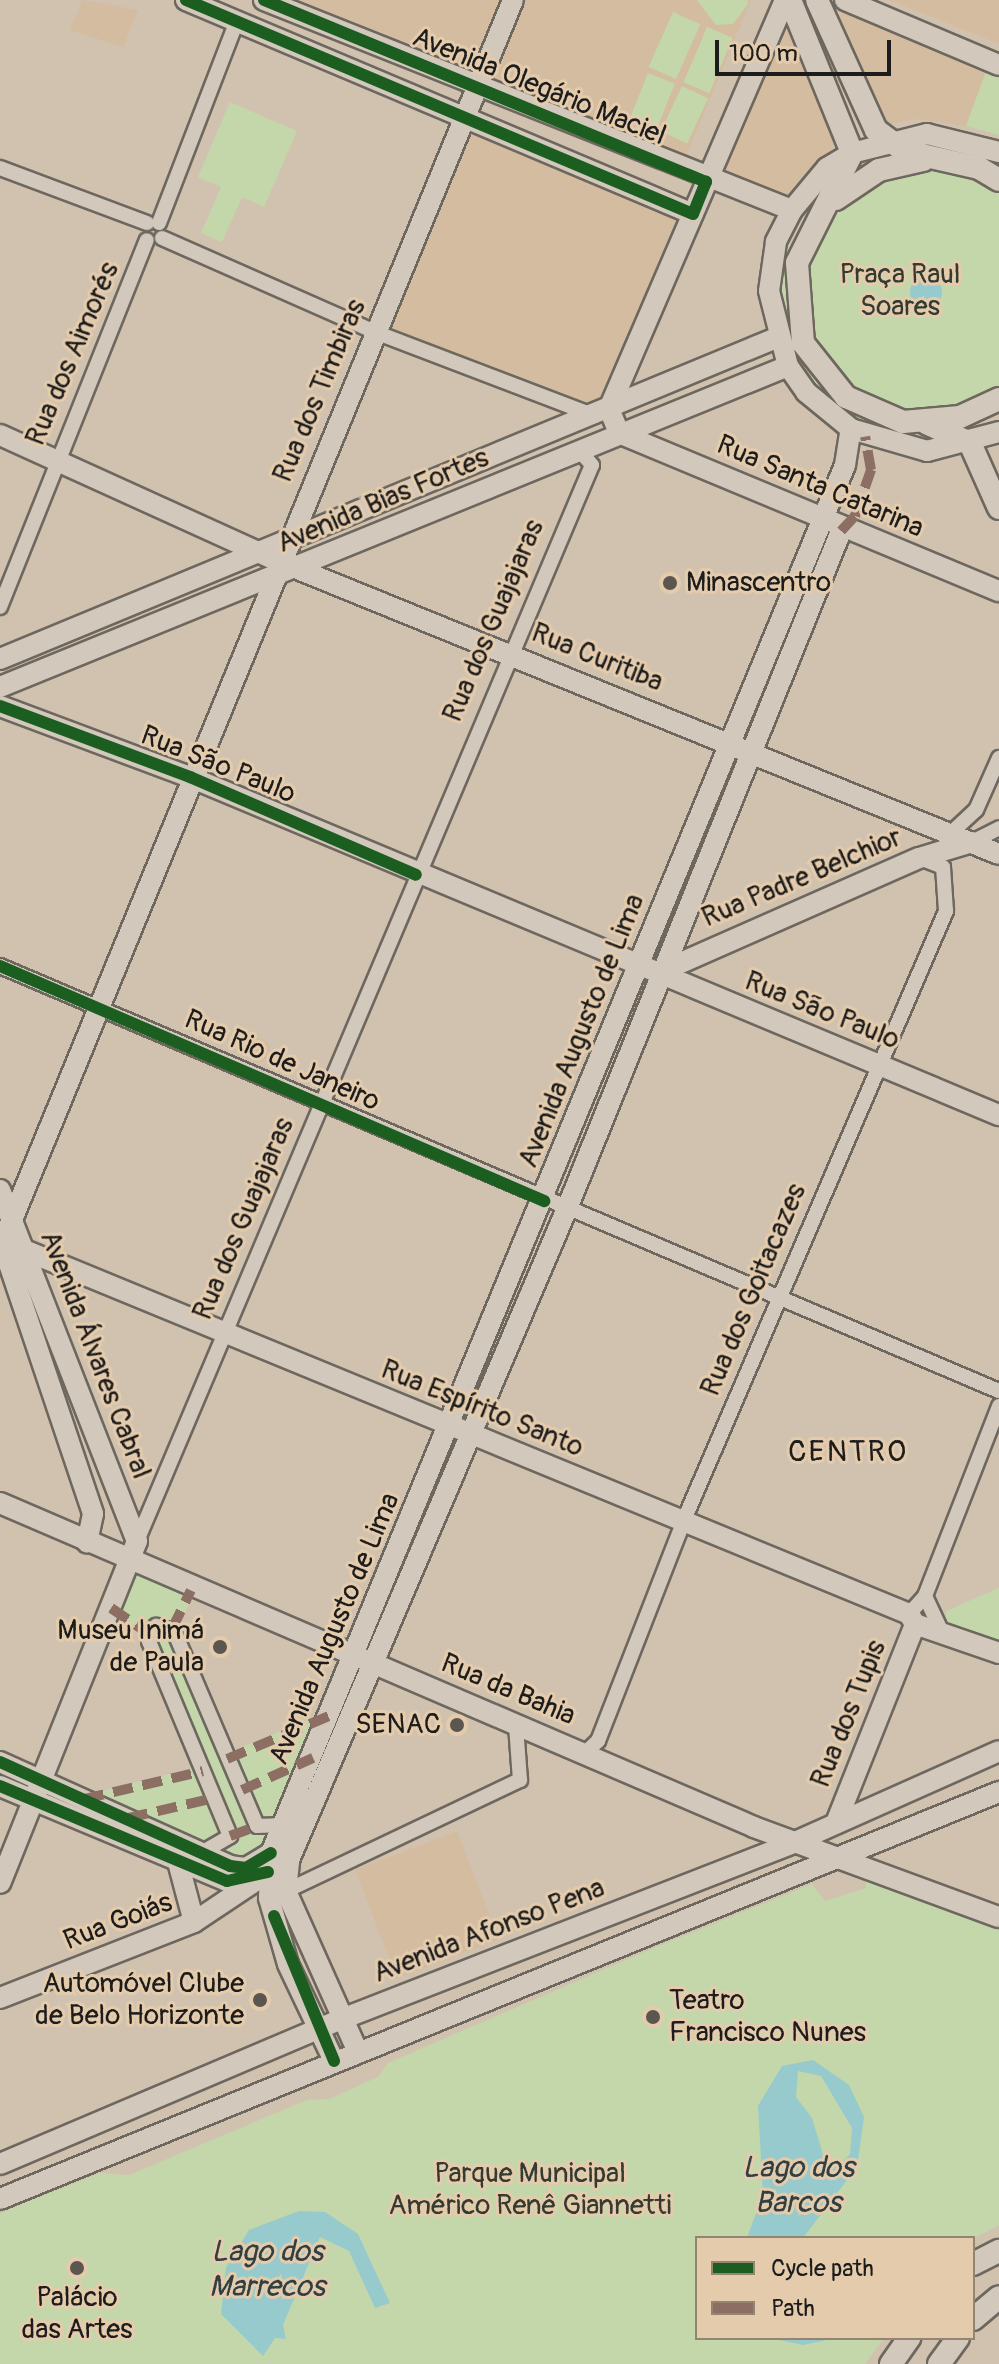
<!DOCTYPE html>
<html>
<head>
<meta charset="utf-8">
<style>
	body { margin:0 }
	#map { position:relative; width:999px; height:2364px; overflow:hidden; background:#d1c2af; font-family:Pangolin,sans-serif }
	div>[style] { position:absolute }
	[style*='--x'] { left:calc(var(--x)*1px); top:calc(var(--y)*1px); width:calc(var(--w)*1px); rotate:calc(var(--a)*1deg) }
	.built>* { inset:0; background:#d3bca0; transform-origin:0 0 }
	.round { border-radius:50% }
	.green>* { inset:0; background:#c3d7ab; transform-origin:0 0 }
	.water>* { inset:0; background:#96cacc }
	.roads { filter:drop-shadow(2px 0 #6d675e) drop-shadow(-2px 0 #6d675e) drop-shadow(0 2px #6d675e) drop-shadow(0 -2px #6d675e) }
	.street>* { height:14px; margin:-7px; padding:0 7px; transform-origin:7px; border-radius:7px; background:#d2c8bc }
	.secondary>* { height:20px; margin:-10px; padding:0 10px; transform-origin:10px; border-radius:10px; background:#d2c8bc }
	.primary>* { height:22px; margin:-11px; padding:0 11px; transform-origin:11px; border-radius:11px; background:#d2c8bc }
	.quiet>* { height:10px; margin-top:-5px; transform-origin:0; background:repeating-linear-gradient(90deg,#8d6e63 0 20px,transparent 0 30px) }
	.cycleway>* { height:12px; margin:-6px; padding:0 6px; transform-origin:6px; border-radius:6px; background:#1b5e20 }
	.dots>* { width:22px; height:22px; translate:-50% -50%; box-sizing:border-box; border:4px solid #e4cbac; border-radius:50% }
	span { translate:-50% -50%; white-space:nowrap; text-align:center; line-height:1.15; -webkit-text-stroke:6px #e4cbac; paint-order:stroke }
	.street-label { font-size:28px; color:#1c1c1c }
	.park-label { font-size:28px; color:#333b31 }
	.poi-label { font-size:28px; color:#1c1c1c }
	.left { translate:0 -50%; text-align:left }
	.right { translate:-100% -50%; text-align:right }
	.neighbourhood-label { font-size:30px; color:#1c1c1c; letter-spacing:2px }
	.water-label { font-size:30px; color:#2f3f42; font-style:italic }
	.legend { position:absolute; left:695px; top:2236px; width:280px; height:104px; box-sizing:border-box; background:#e4cbac; border:2px solid #948572; margin:0; padding:10px 14px; list-style:none; font-size:24px; color:#1c1c1c }
	.legend li { display:flex; align-items:center; gap:16px; height:40px }
	.legend b { width:40px; border:2px solid #948572 }
	.scale { position:absolute; left:715px; top:40px; width:176px; height:36px; box-sizing:border-box; border:4px solid #1c1c1c; border-top:0; padding-left:10px; font-size:24px; line-height:28px; white-space:nowrap; color:#1c1c1c; -webkit-text-stroke:6px #e4cbac; paint-order:stroke }
</style>
</head>
<body>
<div id="map">
	<div class="built">
		<i style="clip-path:polygon(82px 0,138px 10px,123px 47px,70px 30px)"></i>
		<i style="clip-path:polygon(278px 0,502px 0,470px 77px)"></i>
		<i style="clip-path:polygon(527px 0,751px 0,682px 166px,486px 87px)"></i>
		<i style="clip-path:polygon(889px 0,999px 0,999px 44px)"></i>
		<i style="clip-path:polygon(849px 10px,989px 63px,966px 126px,918px 119px,883px 125px,838px 16px)"></i>
		<i style="clip-path:polygon(793px 28px,841px 140px,788px 198px,717px 177px,786px 30px)"></i>
		<i style="clip-path:polygon(464px 129px,678px 218px,608px 396px,590px 406px,380px 329px)"></i>
		<i class="round" style="left:246px;top:1038px;width:24px;height:24px"></i>
		<i style="left:457px;top:1831px;width:116px;height:109px;rotate:69deg"></i>
	</div>
	<div class="green">
		<i style="clip-path:polygon(697px 0,748px 0,748px 4px,733px 24px,716px 25px)"></i>
		<i style="left:673px;top:12px;width:30px;height:60px;rotate:24deg"></i>
		<i style="left:707px;top:27px;width:28px;height:60px;rotate:23deg"></i>
		<i style="clip-path:polygon(989px 63px,999px 68px,999px 135px,966px 126px)"></i>
		<i style="left:648px;top:73px;width:29px;height:49px;rotate:22deg"></i>
		<i style="left:682px;top:86px;width:29px;height:50px;rotate:25deg"></i>
		<i style="clip-path:polygon(230px 102px,297px 131px,264px 207px,242px 197px,222px 242px,201px 233px,221px 187px,198px 177px)"></i>
		<i style="clip-path:polygon(927px 167px,999px 190px,999px 391px,957px 412px,914px 415px,858px 395px,811px 339px,805px 264px,833px 210px,870px 181px)"></i>
		<i style="clip-path:polygon(787px 243px,793px 245px,785px 286px,789px 345px,780px 303px)"></i>
		<i style="clip-path:polygon(797px 351px,831px 398px,868px 420px,865px 428px,827px 404px)"></i>
		<i style="clip-path:polygon(129px 1563px,196px 1592px,174px 1631px,225px 1754px,334px 1709px,276px 1840px,246px 1868px,78px 1797px,201px 1766px,148px 1634px,111px 1610px)"></i>
		<i style="clip-path:polygon(999px 1588px,999px 1652px,944px 1629px,946px 1611px)"></i>
		<i style="clip-path:polygon(865px 1874px,999px 1924px,999px 2225px,973px 2239px,697px 2238px,697px 2338px,884px 2338px,865px 2364px,0 2364px,0 2213px,100px 2173px,129px 2175px,307px 2100px,329px 2099px,378px 2077px,388px 2063px,651px 1949px,812px 1884px,825px 1901px,866px 1888px)"></i>
	</div>
	<div class="water">
		<i class="round" style="left:910px;top:276px;width:32px;height:32px"></i>
		<i style="clip-path:polygon(evenodd,813px 2060px,849px 2085px,864px 2117px,857px 2167px,803px 2238px,747px 2238px,763px 2194px,758px 2106px,782px 2066px,813px 2060px,798px 2071px,821px 2076px,852px 2128px,850px 2154px,837px 2167px,825px 2161px,812px 2118px,796px 2097px,798px 2071px)"></i>
		<i style="clip-path:polygon(299px 2211px,325px 2212px,358px 2234px,390px 2303px,375px 2308px,349px 2251px,320px 2237px,283px 2325px,286px 2339px,275px 2338px,263px 2356px,221px 2314px,226px 2268px,249px 2230px)"></i>
		<i style="clip-path:polygon(770px 2338px,836px 2338px,803px 2345px)"></i>
	</div>
	<div class="roads">
		<div class="street">
			<i style="--x:0;--y:168;--w:157;--a:20.5"></i>
			<i style="--x:159;--y:223;--w:217;--a:-68.9"></i>
			<i style="--x:162;--y:238;--w:233;--a:23.8"></i>
			<i style="--x:375;--y:332;--w:235;--a:20.9"></i>
			<i style="--x:0;--y:607;--w:395;--a:-68.2"></i>
			<i style="--x:951;--y:833;--w:34;--a:-43"></i>
			<i style="--x:976;--y:810;--w:57;--a:-66.1"></i>
			<i style="--x:972;--y:842;--w:30;--a:-27"></i>
			<i style="--x:0;--y:966;--w:1086;--a:23.05"></i>
			<i style="--x:137;--y:1541;--w:1168;--a:-67.08"></i>
			<i style="--x:592;--y:465;--w:20;--a:-131"></i>
			<i style="--x:925;--y:1596;--w:35;--a:65"></i>
			<i style="--x:909;--y:1614;--w:24;--a:-48"></i>
			<i style="--x:925;--y:1596;--w:204;--a:-68.7"></i>
			<i style="--x:585;--y:1753;--w:18;--a:-43"></i>
			<i style="--x:598;--y:1741;--w:237;--a:-68.7"></i>
			<i style="--x:684;--y:1520;--w:663;--a:-66.72"></i>
			<i style="--x:946;--y:911;--w:44;--a:-93.9"></i>
			<i style="--x:943;--y:867;--w:25;--a:-159"></i>
			<i style="--x:201;--y:1853;--w:34;--a:-30"></i>
			<i style="--x:230;--y:1836;--w:211;--a:-112.6"></i>
			<i style="--x:149;--y:1641;--w:17;--a:-65"></i>
			<i style="--x:156;--y:1626;--w:19;--a:16"></i>
			<i style="--x:174;--y:1631;--w:212;--a:66.9"></i>
			<i style="--x:257;--y:1826;--w:26;--a:-2"></i>
			<i style="--x:286;--y:1891;--w:259;--a:-25.4"></i>
			<i style="--x:520;--y:1780;--w:55;--a:-94.2"></i>
		</div>
		<div class="secondary">
			<i style="--x:186;--y:0;--w:550;--a:22.88"></i>
			<i style="--x:264;--y:0;--w:568;--a:21.69"></i>
			<i style="--x:785;--y:0;--w:445;--a:113.3"></i>
			<i style="--x:609;--y:409;--w:26;--a:67"></i>
			<i style="--x:619;--y:433;--w:412;--a:22.6"></i>
			<i style="--x:845;--y:0;--w:167;--a:22.9"></i>
			<i style="--x:999;--y:152;--w:74;--a:-166"></i>
			<i style="--x:927;--y:134;--w:77;--a:165.8"></i>
			<i style="--x:852;--y:153;--w:29;--a:149"></i>
			<i style="--x:827;--y:168;--w:55;--a:129.8"></i>
			<i style="--x:792;--y:210;--w:36;--a:117"></i>
			<i style="--x:776;--y:242;--w:49;--a:98.1"></i>
			<i style="--x:769;--y:291;--w:77;--a:75.8"></i>
			<i style="--x:788;--y:366;--w:32;--a:55"></i>
			<i style="--x:806;--y:392;--w:58;--a:39.4"></i>
			<i style="--x:851;--y:429;--w:79;--a:16.1"></i>
			<i style="--x:927;--y:451;--w:74;--a:-14.8"></i>
			<i style="--x:0;--y:435;--w:305;--a:24.4"></i>
			<i style="--x:278;--y:561;--w:778;--a:22.12"></i>
			<i style="--x:0;--y:659;--w:840;--a:-22.47"></i>
			<i style="--x:0;--y:687;--w:851;--a:-22.16"></i>
			<i style="--x:0;--y:706;--w:203;--a:20.5"></i>
			<i style="--x:190;--y:777;--w:877;--a:22.68"></i>
			<i style="--x:658;--y:973;--w:285;--a:-23.8"></i>
			<i style="--x:919;--y:858;--w:55;--a:-16.8"></i>
			<i style="--x:0;--y:1190;--w:377;--a:68.7"></i>
			<i style="--x:137;--y:1541;--w:368;--a:111.8"></i>
			<i style="--x:0;--y:1237;--w:292;--a:71.4"></i>
			<i style="--x:93;--y:1514;--w:29;--a:102"></i>
			<i style="--x:0;--y:1240;--w:983;--a:22.36"></i>
			<i style="--x:909;--y:1614;--w:12;--a:59"></i>
			<i style="--x:0;--y:1249;--w:1350;--a:-67.67"></i>
			<i style="--x:0;--y:1503;--w:821;--a:23.25"></i>
			<i style="--x:754;--y:1827;--w:261;--a:20.2"></i>
			<i style="--x:915;--y:1624;--w:89;--a:19"></i>
			<i style="--x:0;--y:1762;--w:252;--a:24.3"></i>
			<i style="--x:230;--y:1866;--w:16;--a:7"></i>
			<i style="--x:246;--y:1868;--w:29;--a:-31"></i>
			<i style="--x:0;--y:1786;--w:246;--a:22.7"></i>
			<i style="--x:227;--y:1881;--w:35;--a:-10"></i>
			<i style="--x:836;--y:1823;--w:214;--a:-68.3"></i>
			<i style="--x:178;--y:1862;--w:62;--a:75.1"></i>
			<i style="--x:0;--y:1998;--w:208;--a:-21.4"></i>
			<i style="--x:194;--y:1922;--w:97;--a:-33.7"></i>
			<i style="--x:357;--y:2050;--w:174;--a:-114.1"></i>
			<i style="--x:286;--y:1891;--w:31;--a:-84"></i>
			<i style="--x:289;--y:1860;--w:706;--a:-66.89"></i>
			<i style="--x:566;--y:1211;--w:734;--a:-67.98"></i>
			<i style="--x:334;--y:2061;--w:107;--a:-115.4"></i>
			<i style="--x:288;--y:1964;--w:69;--a:-106.1"></i>
			<i style="--x:269;--y:1898;--w:45;--a:-87.5"></i>
			<i style="--x:271;--y:1853;--w:1502;--a:-67.53"></i>
			<i style="--x:845;--y:465;--w:36;--a:-81"></i>
			<i style="--x:0;--y:2164;--w:371;--a:-23"></i>
			<i style="--x:342;--y:2019;--w:486;--a:-21.3"></i>
			<i style="--x:795;--y:1842;--w:223;--a:-24"></i>
			<i style="--x:0;--y:2199;--w:1079;--a:-22.17"></i>
		</div>
		<div class="primary">
			<i style="--x:790;--y:0;--w:165;--a:67.9"></i>
			<i style="--x:852;--y:153;--w:123;--a:116.6"></i>
			<i style="--x:797;--y:263;--w:80;--a:85.7"></i>
			<i style="--x:803;--y:343;--w:69;--a:51.5"></i>
			<i style="--x:846;--y:397;--w:62;--a:23.7"></i>
			<i style="--x:903;--y:422;--w:57;--a:-5"></i>
			<i style="--x:960;--y:417;--w:43;--a:-24.8"></i>
			<i style="--x:817;--y:0;--w:143;--a:65.6"></i>
			<i style="--x:876;--y:130;--w:35;--a:37"></i>
			<i style="--x:904;--y:151;--w:77;--a:12.8"></i>
			<i style="--x:979;--y:168;--w:23;--a:31"></i>
			<i style="--x:836;--y:199;--w:52;--a:-34"></i>
			<i style="--x:879;--y:170;--w:45;--a:-12.8"></i>
			<i style="--x:926;--y:423;--w:48;--a:24.4"></i>
			<i style="--x:970;--y:443;--w:71;--a:66"></i>
			<i style="--x:973;--y:2264;--w:29;--a:-27"></i>
			<i style="--x:973;--y:2319;--w:34;--a:-40"></i>
			<i style="--x:891;--y:2364;--w:32;--a:-55"></i>
			<i style="--x:939;--y:2364;--w:32;--a:-54"></i>
		</div>
	</div>
	<div class="quiet">
		<i style="--x:841;--y:531;--w:21;--a:-47"></i>
		<i style="--x:855;--y:516;--w:49;--a:-70.8"></i>
		<i style="--x:871;--y:470;--w:34;--a:-100"></i>
		<i style="--x:111;--y:1608;--w:46;--a:34.4"></i>
		<i style="--x:172;--y:1629;--w:43;--a:-64"></i>
		<i style="--x:227;--y:1759;--w:113;--a:-22.9"></i>
		<i style="--x:242;--y:1790;--w:78;--a:-24.3"></i>
		<i style="--x:84;--y:1799;--w:122;--a:-13.2"></i>
		<i style="--x:128;--y:1818;--w:88;--a:-13.1"></i>
		<i style="--x:230;--y:1836;--w:29;--a:-20"></i>
	</div>
	<div class="cycleway">
		<i style="--x:186;--y:0;--w:550;--a:22.88"></i>
		<i style="--x:693;--y:214;--w:35;--a:-68"></i>
		<i style="--x:706;--y:182;--w:478;--a:-157.6"></i>
		<i style="--x:0;--y:706;--w:203;--a:20.5"></i>
		<i style="--x:190;--y:777;--w:246;--a:23.4"></i>
		<i style="--x:0;--y:966;--w:593;--a:23.36"></i>
		<i style="--x:0;--y:1762;--w:252;--a:24.3"></i>
		<i style="--x:230;--y:1866;--w:16;--a:7"></i>
		<i style="--x:246;--y:1868;--w:29;--a:-31"></i>
		<i style="--x:0;--y:1786;--w:246;--a:22.7"></i>
		<i style="--x:227;--y:1881;--w:42;--a:-12.4"></i>
		<i style="--x:274;--y:1916;--w:157;--a:67.5"></i>
	</div>
	<div class="dots">
		<i style="left:670px;top:583px;background:#5b564f"></i>
		<i style="left:220px;top:1647px;background:#5b564f"></i>
		<i style="left:457px;top:1725px;background:#5b564f"></i>
		<i style="left:260px;top:2000px;background:#5b564f"></i>
		<i style="left:653px;top:2017px;background:#5b564f"></i>
		<i style="left:77px;top:2268px;background:#5b564f"></i>
	</div>
	<div class="street-label">
		<span style="left:539px;top:87px;rotate:22deg">Avenida Olegário Maciel</span>
		<span style="left:73px;top:354px;rotate:-67deg">Rua dos Aimorés</span>
		<span style="left:320px;top:391px;rotate:-67deg">Rua dos Timbiras</span>
		<span style="left:820px;top:487px;rotate:23deg">Rua Santa Catarina</span>
		<span style="left:383px;top:501px;rotate:-23deg">Avenida Bias Fortes</span>
		<span style="left:494px;top:621px;rotate:-67deg">Rua dos Guajajaras</span>
		<span style="left:597px;top:658px;rotate:22deg">Rua Curitiba</span>
		<span style="left:218px;top:765px;rotate:22deg">Rua São Paulo</span>
		<span style="left:802px;top:878px;rotate:-23deg">Rua Padre Belchior</span>
		<span style="left:822px;top:1011px;rotate:22deg">Rua São Paulo</span>
		<span style="left:582px;top:1031px;rotate:-68deg">Avenida Augusto de Lima</span>
		<span style="left:282px;top:1061px;rotate:24deg">Rua Rio de Janeiro</span>
		<span style="left:244px;top:1219px;rotate:-67deg">Rua dos Guajajaras</span>
		<span style="left:754px;top:1290px;rotate:-67deg">Rua dos Goitacazes</span>
		<span style="left:95px;top:1355px;rotate:69deg">Avenida Álvares Cabral</span>
		<span style="left:482px;top:1409px;rotate:22deg">Rua Espírito Santo</span>
		<span style="left:335px;top:1629px;rotate:-67deg">Avenida Augusto de Lima</span>
		<span style="left:508px;top:1690px;rotate:23deg">Rua da Bahia</span>
		<span style="left:849px;top:1714px;rotate:-68deg">Rua dos Tupis</span>
		<span style="left:118px;top:1922px;rotate:-21deg">Rua Goiás</span>
		<span style="left:489px;top:1931px;rotate:-21deg">Avenida Afonso Pena</span>
	</div>
	<div class="park-label">
		<span style="left:900px;top:291px">Praça Raul<br>Soares</span>
		<span style="left:530px;top:2190px">Parque Municipal<br>Américo Renê Giannetti</span>
	</div>
	<div class="poi-label">
		<span class="left" style="left:686px;top:583px">Minascentro</span>
		<span class="right" style="left:204px;top:1647px">Museu Inimá<br>de Paula</span>
		<span class="right" style="left:441px;top:1725px">SENAC</span>
		<span class="right" style="left:244px;top:2000px">Automóvel Clube<br>de Belo Horizonte</span>
		<span class="left" style="left:669px;top:2017px">Teatro<br>Francisco Nunes</span>
		<span style="left:77px;top:2314px">Palácio<br>das Artes</span>
	</div>
	<div class="neighbourhood-label">
		<span style="left:848px;top:1452px">CENTRO</span>
	</div>
	<div class="water-label">
		<span style="left:798px;top:2185px">Lago dos<br>Barcos</span>
		<span style="left:267px;top:2269px">Lago dos<br>Marrecos</span>
	</div>
	<ul class="legend">
	<li><b style="height:10px;background:#1b5e20"></b>Cycle path</li>
	<li><b style="height:10px;background:#8d6e63"></b>Path</li>
	</ul>
	<div class="scale">100 m</div>
</div>
</body>
</html>
